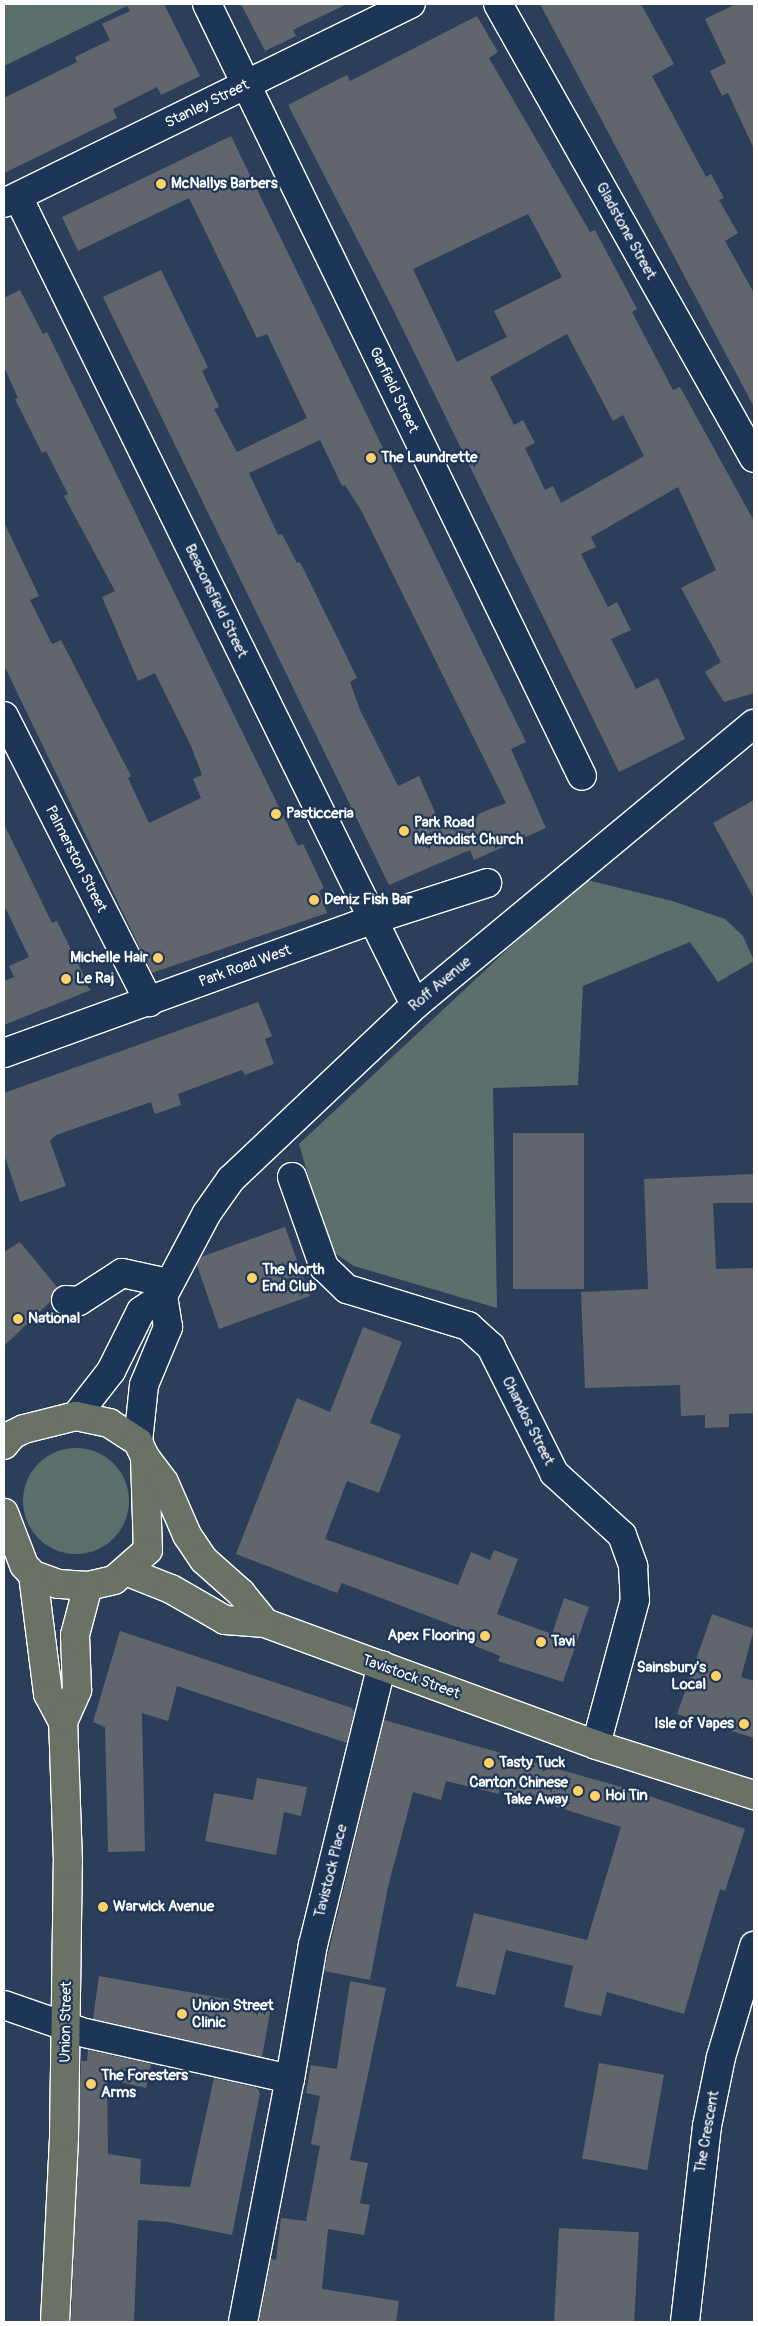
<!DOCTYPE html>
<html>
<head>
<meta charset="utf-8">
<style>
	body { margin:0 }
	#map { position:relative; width:758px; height:2326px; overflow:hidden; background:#2b3f5b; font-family:Pangolin,sans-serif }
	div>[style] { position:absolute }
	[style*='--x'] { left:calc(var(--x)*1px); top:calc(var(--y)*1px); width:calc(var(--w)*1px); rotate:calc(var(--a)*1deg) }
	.green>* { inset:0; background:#5b706c }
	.round { border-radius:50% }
	.building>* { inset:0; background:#61666c; transform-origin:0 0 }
	.roads { filter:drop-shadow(1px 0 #fff) drop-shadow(-1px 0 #fff) drop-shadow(0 1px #fff) drop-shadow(0 -1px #fff) }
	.street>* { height:28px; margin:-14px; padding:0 14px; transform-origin:14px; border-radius:14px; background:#1d3557 }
	.secondary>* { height:28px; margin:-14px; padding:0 14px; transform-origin:14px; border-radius:14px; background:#1d3557 }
	.primary>* { height:28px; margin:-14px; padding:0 14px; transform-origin:14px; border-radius:14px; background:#6a7165 }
	.dots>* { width:14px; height:14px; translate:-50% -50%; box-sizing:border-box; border:2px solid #1d3557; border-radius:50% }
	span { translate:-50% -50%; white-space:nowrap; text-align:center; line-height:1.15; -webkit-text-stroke:4.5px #1d3557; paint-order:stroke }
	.street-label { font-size:15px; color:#fff }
	.poi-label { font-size:15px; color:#fff; font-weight:700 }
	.left { translate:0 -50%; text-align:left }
	.right { translate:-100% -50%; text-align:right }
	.frame { position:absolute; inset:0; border:5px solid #fff; pointer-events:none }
</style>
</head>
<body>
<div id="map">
	<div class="green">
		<i style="clip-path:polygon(4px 4px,131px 4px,4px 66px)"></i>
		<i style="clip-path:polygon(583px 879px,672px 901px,725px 919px,743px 936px,754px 961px,718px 982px,690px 942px,583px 986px,578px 1085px,493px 1088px,497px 1308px,354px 1266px,330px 1250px,299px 1144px)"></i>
		<i class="round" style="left:23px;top:1448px;width:106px;height:106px"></i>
	</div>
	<div class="building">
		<i style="clip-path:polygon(126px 4px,164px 4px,200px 76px,161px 95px,157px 87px,113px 109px,117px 118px,4px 173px,4px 98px,77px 62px,75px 57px,110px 40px,102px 24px,130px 11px)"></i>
		<i style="clip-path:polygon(241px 4px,347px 4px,293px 30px,296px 36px,265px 51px)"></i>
		<i style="clip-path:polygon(540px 4px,641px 4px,674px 64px,652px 76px,706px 177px,711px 174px,724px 198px,719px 200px,738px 233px,725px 241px,754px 293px,754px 407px)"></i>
		<i style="clip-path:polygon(736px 4px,754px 4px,754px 149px,728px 93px,722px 96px,710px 71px,726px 63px,705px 19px)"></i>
		<i style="clip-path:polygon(evenodd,477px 16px,498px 52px,489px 58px,590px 232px,595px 230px,637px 309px,632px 312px,673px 390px,680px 387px,754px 521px,754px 693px,724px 702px,705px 672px,721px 662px,681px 588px,716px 570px,678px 487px,591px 537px,596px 547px,581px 554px,608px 607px,617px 602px,631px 630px,611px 639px,636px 689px,658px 678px,685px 739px,619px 772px,391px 305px,288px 105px,347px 75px,350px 81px,477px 16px,528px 214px,562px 277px,494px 311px,507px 337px,457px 362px,413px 269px,528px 214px,477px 16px,567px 334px,613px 421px,623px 415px,644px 456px,561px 503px,553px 486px,545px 490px,525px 448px,535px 443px,523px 420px,514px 425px,490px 377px,567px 334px)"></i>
		<i style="clip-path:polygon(evenodd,231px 136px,526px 742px,511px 749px,546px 828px,474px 860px,470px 850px,389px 885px,103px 297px,161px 270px,208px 367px,202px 371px,219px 407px,214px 409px,237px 452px,307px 418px,267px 334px,257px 338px,189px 198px,78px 251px,62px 217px,231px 136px,320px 440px,342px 486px,345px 485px,362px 512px,506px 803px,442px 828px,419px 776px,398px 786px,360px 710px,350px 682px,357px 678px,343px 649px,300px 562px,297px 563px,282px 534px,278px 535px,249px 473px,320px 440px)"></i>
		<i style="clip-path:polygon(20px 290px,43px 334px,47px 332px,298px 846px,303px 844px,324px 888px,319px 891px,327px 913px,152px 973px,4px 665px,4px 522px,39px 596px,30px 600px,52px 644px,61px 640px,131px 776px,128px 778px,149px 823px,201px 798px,193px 779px,202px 775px,191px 746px,155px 673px,138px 681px,102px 597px,115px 591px,64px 496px,68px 494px,46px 451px,42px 453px,15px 399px,18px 398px,4px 367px,4px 298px)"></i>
		<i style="clip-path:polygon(754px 800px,754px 898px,713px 823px)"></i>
		<i style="clip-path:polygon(4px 824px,52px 923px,57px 921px,91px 990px,4px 1025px,4px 981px,14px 977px,9px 966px,29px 957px,4px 905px)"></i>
		<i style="clip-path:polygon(258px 1002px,272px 1036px,265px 1039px,274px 1064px,245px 1075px,242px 1070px,178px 1094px,181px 1105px,155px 1114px,151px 1102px,56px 1135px,50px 1141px,66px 1186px,20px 1202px,4px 1154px,4px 1093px)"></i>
		<i style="left:584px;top:1133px;width:156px;height:71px;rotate:90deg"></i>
		<i style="clip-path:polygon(754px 1174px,754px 1203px,713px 1203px,716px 1269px,754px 1268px,754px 1413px,729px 1414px,729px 1427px,705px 1428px,705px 1415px,681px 1416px,680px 1385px,585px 1388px,581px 1292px,648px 1289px,644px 1179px)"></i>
		<i style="clip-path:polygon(285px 1227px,310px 1296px,219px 1329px,197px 1265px,201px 1257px)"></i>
		<i style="clip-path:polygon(20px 1242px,57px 1287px,51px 1301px,4px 1346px,4px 1252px)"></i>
		<i style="clip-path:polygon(363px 1327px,402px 1342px,370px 1423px,401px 1435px,379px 1493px,347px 1481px,325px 1539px,458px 1585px,471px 1552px,490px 1560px,494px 1550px,518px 1559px,497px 1614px,552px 1634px,564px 1598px,589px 1607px,563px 1682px,498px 1661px,500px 1656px,463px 1641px,467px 1631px,342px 1583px,337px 1593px,236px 1554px,297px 1398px,330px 1412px)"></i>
		<i style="clip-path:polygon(712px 1614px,754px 1629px,741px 1677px,754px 1681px,754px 1738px,677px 1714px)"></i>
		<i style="clip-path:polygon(120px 1631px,352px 1708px,354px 1712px,347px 1743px,177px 1686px,168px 1721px,142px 1713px,145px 1851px,108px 1852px,105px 1727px,93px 1722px)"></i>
		<i style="clip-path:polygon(384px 1720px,632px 1790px,745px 1829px,725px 1891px,720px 1889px,684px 2014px,607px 1992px,601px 2016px,564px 2007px,573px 1966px,506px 1950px,495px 1995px,456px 1986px,474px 1913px,587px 1940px,621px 1827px,499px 1789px,499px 1794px,446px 1781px,441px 1800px,413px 1792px,388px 1887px,370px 1980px,324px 1971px)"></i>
		<i style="clip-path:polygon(257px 1778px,307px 1787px,301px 1816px,284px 1812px,276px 1855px,205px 1841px,214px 1793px,253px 1800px)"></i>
		<i style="clip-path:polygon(99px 1976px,271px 2007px,262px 2057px,93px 2019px)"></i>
		<i style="clip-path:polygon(350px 1981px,386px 1988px,350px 2160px,368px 2163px,360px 2203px,370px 2205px,364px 2235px,328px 2229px,322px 2289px,399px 2301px,396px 2322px,259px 2322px,271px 2259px,276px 2260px,281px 2218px,306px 2221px,320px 2146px,311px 2144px,320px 2096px,306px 2093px,311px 2065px,337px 2069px)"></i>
		<i style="clip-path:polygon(88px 2050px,151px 2064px,146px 2088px,107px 2079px,108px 2154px,141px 2159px,140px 2184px,190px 2187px,214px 2078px,257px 2088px,260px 2093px,232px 2235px,168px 2222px,138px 2220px,134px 2322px,71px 2322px,81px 2061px,87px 2061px)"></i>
		<i style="left:599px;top:2063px;width:66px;height:97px;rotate:10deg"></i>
		<i style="left:559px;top:2228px;width:80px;height:94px;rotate:3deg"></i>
	</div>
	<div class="roads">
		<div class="street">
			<i style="--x:207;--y:4;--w:858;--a:64.09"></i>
			<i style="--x:498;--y:4;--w:521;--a:60.58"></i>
			<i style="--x:18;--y:197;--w:900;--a:63.83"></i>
			<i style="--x:4;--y:203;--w:453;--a:-26.1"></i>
			<i style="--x:4;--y:716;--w:321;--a:63.1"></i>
			<i style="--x:4;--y:1053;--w:391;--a:-19.9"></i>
			<i style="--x:372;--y:920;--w:121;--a:-17.8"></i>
			<i style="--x:292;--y:1177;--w:96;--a:70.4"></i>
			<i style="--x:324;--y:1267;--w:32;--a:44"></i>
			<i style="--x:347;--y:1289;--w:127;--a:17"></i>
			<i style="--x:468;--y:1326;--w:31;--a:42"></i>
			<i style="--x:491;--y:1347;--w:141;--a:63.4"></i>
			<i style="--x:554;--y:1473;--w:92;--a:42.4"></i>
			<i style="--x:622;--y:1535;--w:33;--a:70"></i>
			<i style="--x:633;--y:1566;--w:34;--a:87"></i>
			<i style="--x:635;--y:1600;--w:150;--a:105.1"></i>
			<i style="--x:66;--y:1300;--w:13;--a:4"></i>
			<i style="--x:79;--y:1301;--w:51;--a:-33.1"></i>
			<i style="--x:122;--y:1273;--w:47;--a:12.3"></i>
			<i style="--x:4;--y:2005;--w:86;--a:19.1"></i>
			<i style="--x:85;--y:2033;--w:210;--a:12.6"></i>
			<i style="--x:290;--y:2079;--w:136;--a:-80.3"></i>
			<i style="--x:313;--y:1945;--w:288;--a:-76.2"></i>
			<i style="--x:243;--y:2322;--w:248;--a:-79.1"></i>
			<i style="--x:685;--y:2322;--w:197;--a:-83.6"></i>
			<i style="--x:707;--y:2126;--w:70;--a:-78.5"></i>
			<i style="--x:721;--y:2057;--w:116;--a:-73.4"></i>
		</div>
		<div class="secondary">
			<i style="--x:76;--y:1416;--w:57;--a:-52.1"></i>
			<i style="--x:111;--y:1371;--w:67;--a:-63.4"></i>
			<i style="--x:141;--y:1311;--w:27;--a:-34"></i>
			<i style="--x:138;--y:1442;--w:57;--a:-84"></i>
			<i style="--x:144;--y:1385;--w:63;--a:-67.5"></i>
			<i style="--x:168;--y:1327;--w:31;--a:-99"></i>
			<i style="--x:163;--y:1296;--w:94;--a:-62.1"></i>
			<i style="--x:207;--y:1213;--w:42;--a:-54.8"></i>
			<i style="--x:231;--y:1179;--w:253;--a:-43.4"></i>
			<i style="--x:415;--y:1005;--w:440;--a:-39.7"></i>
		</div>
		<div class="primary">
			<i style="--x:4;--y:1445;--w:13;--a:-51"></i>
			<i style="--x:12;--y:1435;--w:13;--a:-27"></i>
			<i style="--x:24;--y:1429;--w:54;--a:-14"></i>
			<i style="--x:76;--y:1416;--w:34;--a:12"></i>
			<i style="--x:109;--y:1423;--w:35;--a:33"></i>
			<i style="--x:138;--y:1442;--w:17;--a:65"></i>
			<i style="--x:145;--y:1457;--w:93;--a:88.2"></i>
			<i style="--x:148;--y:1550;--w:45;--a:138.6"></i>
			<i style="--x:114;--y:1580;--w:27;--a:167"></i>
			<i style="--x:88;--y:1586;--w:30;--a:-176"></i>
			<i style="--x:58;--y:1584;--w:27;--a:-160"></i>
			<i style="--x:33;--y:1575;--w:13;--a:-132"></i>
			<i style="--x:24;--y:1565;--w:56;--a:-111"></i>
			<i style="--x:145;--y:1457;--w:31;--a:53"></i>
			<i style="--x:164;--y:1482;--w:58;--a:66.5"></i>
			<i style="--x:187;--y:1535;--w:30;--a:56"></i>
			<i style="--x:204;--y:1560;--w:50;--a:41.7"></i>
			<i style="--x:241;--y:1593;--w:38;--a:51"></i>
			<i style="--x:265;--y:1623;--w:353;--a:20.2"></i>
			<i style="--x:596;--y:1745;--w:166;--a:17.6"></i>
			<i style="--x:128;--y:1572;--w:46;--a:21.6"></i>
			<i style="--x:171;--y:1589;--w:62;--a:29.9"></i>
			<i style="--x:225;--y:1620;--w:40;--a:4.3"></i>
			<i style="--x:33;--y:1575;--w:120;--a:82.8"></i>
			<i style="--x:48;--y:1694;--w:32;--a:62"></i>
			<i style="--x:55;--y:2322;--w:184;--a:-87.2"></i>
			<i style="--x:64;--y:2138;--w:276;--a:-89.2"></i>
			<i style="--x:68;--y:1862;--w:140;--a:-92"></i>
			<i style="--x:63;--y:1722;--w:35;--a:-66"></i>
			<i style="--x:77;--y:1690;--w:55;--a:-92.1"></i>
			<i style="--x:75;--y:1635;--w:51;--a:-75.1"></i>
		</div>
	</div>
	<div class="dots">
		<i style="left:161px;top:184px;background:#ffd166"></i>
		<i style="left:371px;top:458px;background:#ffd166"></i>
		<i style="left:276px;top:814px;background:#ffd166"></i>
		<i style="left:404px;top:831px;background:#ffd166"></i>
		<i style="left:314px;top:900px;background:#ffd166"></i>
		<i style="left:158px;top:958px;background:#ffd166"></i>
		<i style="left:66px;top:979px;background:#ffd166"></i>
		<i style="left:252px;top:1278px;background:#ffd166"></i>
		<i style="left:18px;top:1319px;background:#ffd166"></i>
		<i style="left:485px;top:1636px;background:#ffd166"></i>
		<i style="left:541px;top:1642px;background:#ffd166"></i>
		<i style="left:716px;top:1676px;background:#ffd166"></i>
		<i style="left:744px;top:1724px;background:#ffd166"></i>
		<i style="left:489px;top:1763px;background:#ffd166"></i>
		<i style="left:578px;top:1791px;background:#ffd166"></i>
		<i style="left:595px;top:1796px;background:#ffd166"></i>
		<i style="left:103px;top:1907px;background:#ffd166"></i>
		<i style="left:182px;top:2014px;background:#ffd166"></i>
		<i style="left:91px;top:2084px;background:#ffd166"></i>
	</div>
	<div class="street-label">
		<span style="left:207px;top:104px;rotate:-26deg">Stanley Street</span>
		<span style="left:626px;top:231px;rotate:61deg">Gladstone Street</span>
		<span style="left:394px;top:390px;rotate:64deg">Garfield Street</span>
		<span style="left:216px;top:601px;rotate:64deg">Beaconsfield Street</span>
		<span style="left:76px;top:859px;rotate:63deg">Palmerston Street</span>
		<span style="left:245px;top:966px;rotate:-20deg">Park Road West</span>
		<span style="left:440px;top:984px;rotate:-40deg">Roff Avenue</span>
		<span style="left:528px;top:1421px;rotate:63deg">Chandos Street</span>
		<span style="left:411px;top:1677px;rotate:20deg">Tavistock Street</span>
		<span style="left:331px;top:1871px;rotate:-76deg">Tavistock Place</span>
		<span style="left:66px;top:2022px;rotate:-89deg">Union Street</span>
		<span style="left:707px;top:2132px;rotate:-80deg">The Crescent</span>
	</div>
	<div class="poi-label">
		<span class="left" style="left:171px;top:184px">McNallys Barbers</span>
		<span class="left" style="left:381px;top:458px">The Laundrette</span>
		<span class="left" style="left:286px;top:814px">Pasticceria</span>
		<span class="left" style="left:414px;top:831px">Park Road<br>Methodist Church</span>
		<span class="left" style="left:324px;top:900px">Deniz Fish Bar</span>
		<span class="right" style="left:148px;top:958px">Michelle Hair</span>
		<span class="left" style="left:76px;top:979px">Le Raj</span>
		<span class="left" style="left:262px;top:1278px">The North<br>End Club</span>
		<span class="left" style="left:28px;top:1319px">National</span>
		<span class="right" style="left:475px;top:1636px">Apex Flooring</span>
		<span class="left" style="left:551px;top:1642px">Tavi</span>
		<span class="right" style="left:706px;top:1676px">Sainsbury's<br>Local</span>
		<span class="right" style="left:734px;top:1724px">Isle of Vapes</span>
		<span class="left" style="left:499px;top:1763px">Tasty Tuck</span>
		<span class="right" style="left:568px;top:1791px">Canton Chinese<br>Take Away</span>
		<span class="left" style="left:605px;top:1796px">Hoi Tin</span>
		<span class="left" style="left:113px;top:1907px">Warwick Avenue</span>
		<span class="left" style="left:192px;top:2014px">Union Street<br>Clinic</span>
		<span class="left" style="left:101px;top:2084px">The Foresters<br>Arms</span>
	</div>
	<div class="frame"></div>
</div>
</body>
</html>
